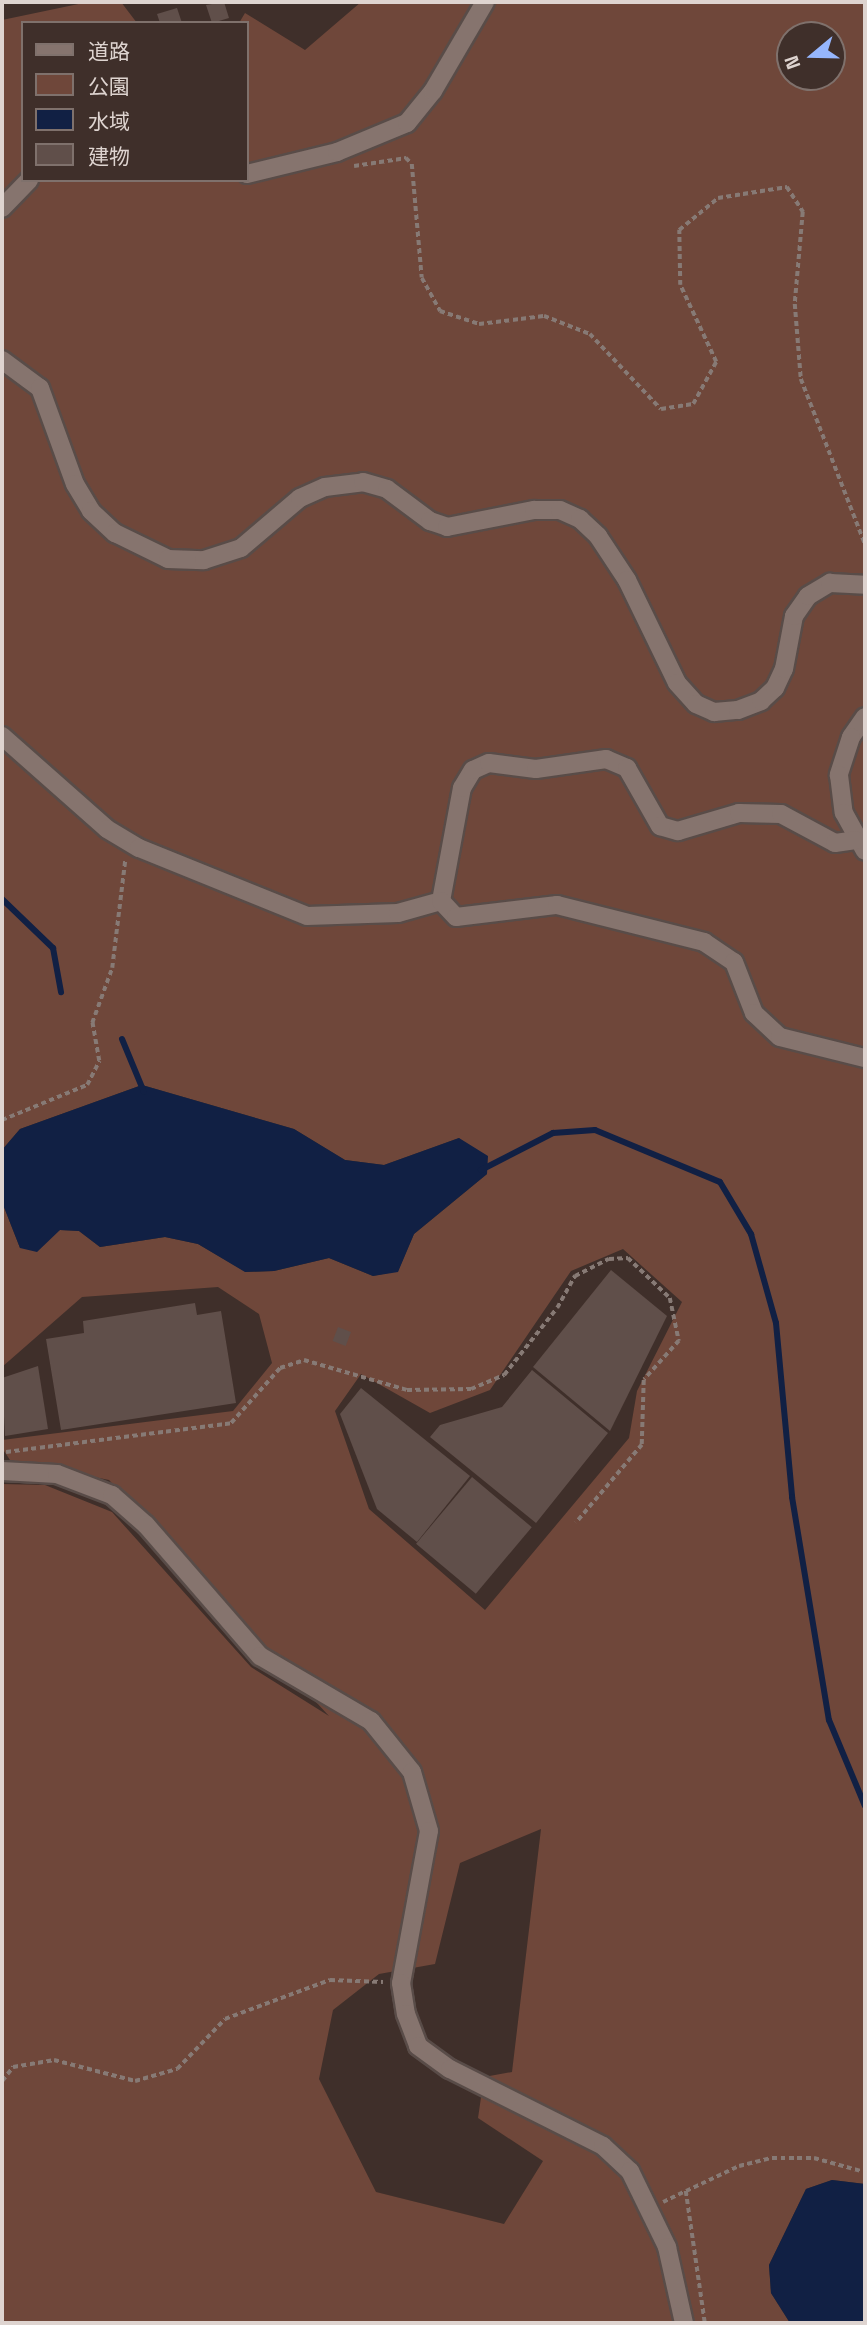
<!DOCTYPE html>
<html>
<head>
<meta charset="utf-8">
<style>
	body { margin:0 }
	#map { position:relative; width:867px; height:2325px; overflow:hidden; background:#3f2f2a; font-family:"Space Grotesk","Noto Sans JP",sans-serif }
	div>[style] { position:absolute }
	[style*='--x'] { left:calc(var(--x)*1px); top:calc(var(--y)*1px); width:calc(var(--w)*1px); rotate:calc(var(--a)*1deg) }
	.green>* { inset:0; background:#6f473a }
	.water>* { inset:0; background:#112044 }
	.stream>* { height:6px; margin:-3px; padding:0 3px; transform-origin:3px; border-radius:3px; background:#112044 }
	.building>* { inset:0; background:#604f4a; transform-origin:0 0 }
	.path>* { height:3.5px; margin-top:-1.75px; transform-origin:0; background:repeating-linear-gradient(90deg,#877a75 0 5px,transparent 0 8.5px) }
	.roads { filter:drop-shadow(2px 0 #594c48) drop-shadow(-2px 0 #594c48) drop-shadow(0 2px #594c48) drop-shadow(0 -2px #594c48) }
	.minor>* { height:18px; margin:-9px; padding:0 9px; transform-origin:9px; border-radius:9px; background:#86746e }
	.tertiary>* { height:18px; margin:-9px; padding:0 9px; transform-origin:9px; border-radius:9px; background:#86746e }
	span { translate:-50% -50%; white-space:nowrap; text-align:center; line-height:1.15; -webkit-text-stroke:7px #3f2f2a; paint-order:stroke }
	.frame { position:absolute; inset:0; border:4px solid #ded4d0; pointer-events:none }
	.legend { position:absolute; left:21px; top:21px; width:228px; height:161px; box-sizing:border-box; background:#3f2f2a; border:2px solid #7f716c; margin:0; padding:9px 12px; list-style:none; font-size:21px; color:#ded4d0 }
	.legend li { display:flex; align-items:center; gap:14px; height:35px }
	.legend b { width:35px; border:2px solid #7f716c }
	.north { position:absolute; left:776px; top:21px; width:70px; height:70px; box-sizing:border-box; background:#3f2f2a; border:2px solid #7f716c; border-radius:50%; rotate:251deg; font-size:19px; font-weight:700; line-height:28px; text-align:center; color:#ded4d0 }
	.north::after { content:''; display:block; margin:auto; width:24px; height:32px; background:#96b6fd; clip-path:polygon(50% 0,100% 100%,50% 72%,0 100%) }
</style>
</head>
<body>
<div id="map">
	<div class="green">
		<i style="clip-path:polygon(evenodd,88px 2px,121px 2px,137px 23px,23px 23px,23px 180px,247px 180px,247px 23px,239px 23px,245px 13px,305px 50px,361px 2px,865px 2px,865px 2184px,832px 2180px,806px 2189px,769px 2265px,771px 2293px,790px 2323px,2px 2323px,2px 1484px,45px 1485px,112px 1512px,251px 1667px,329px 1716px,109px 1480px,10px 1460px,2px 1448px,2px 1440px,233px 1411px,272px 1363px,259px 1314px,218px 1287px,82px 1297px,2px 1367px,2px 1202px,20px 1248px,60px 1230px,79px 1231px,100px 1247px,165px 1237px,198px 1244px,246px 1272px,274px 1271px,329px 1258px,373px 1276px,398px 1271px,414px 1234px,487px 1174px,459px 1138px,384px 1165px,345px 1160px,294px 1129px,142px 1085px,20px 1129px,2px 1150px,2px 20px,88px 2px,790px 35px,832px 35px,832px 77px,790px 77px,790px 35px,88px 2px,623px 1249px,682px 1302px,637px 1391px,629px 1438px,485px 1610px,369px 1509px,335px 1411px,361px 1374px,430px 1413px,490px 1390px,571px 1271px,623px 1249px,88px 2px,541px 1829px,512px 2072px,484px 2077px,478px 2118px,543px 2161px,504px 2224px,376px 2192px,319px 2079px,333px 2010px,379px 1974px,435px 1964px,460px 1863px,541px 1829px)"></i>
	</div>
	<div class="water">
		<i style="clip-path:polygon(142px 1085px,294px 1129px,345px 1160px,384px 1165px,459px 1138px,488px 1156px,487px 1174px,414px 1234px,398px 1272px,373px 1276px,329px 1258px,274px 1271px,245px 1272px,198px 1244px,165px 1237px,100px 1247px,79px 1231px,60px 1230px,37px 1252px,20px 1248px,2px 1202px,2px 1150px,20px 1129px)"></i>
		<i style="clip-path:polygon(832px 2180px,865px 2184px,865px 2323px,790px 2323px,771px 2293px,769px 2265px,806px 2189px)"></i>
	</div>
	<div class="stream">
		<i style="--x:2;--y:899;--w:71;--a:43.9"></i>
		<i style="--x:53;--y:948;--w:45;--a:79.7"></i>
		<i style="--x:122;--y:1039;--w:57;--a:67.5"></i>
		<i style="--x:481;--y:1170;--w:81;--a:-27.2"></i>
		<i style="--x:553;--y:1133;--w:42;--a:-4.1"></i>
		<i style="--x:595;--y:1130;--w:135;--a:22.6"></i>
		<i style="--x:720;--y:1182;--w:61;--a:59.2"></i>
		<i style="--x:751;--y:1234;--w:92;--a:74.3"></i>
		<i style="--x:776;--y:1323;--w:175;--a:84.7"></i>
		<i style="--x:792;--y:1497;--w:226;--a:80.6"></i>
		<i style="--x:829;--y:1720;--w:93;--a:67.3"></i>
	</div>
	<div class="building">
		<i style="clip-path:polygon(224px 2px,229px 18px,212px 23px,206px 5px)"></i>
		<i style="clip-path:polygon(177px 8px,182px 23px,160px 23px,157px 14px)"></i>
		<i style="clip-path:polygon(611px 1270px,667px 1316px,610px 1431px,533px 1367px)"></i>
		<i style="clip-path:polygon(195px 1303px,197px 1315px,221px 1311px,236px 1403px,61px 1430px,46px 1339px,84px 1333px,83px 1321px)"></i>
		<i style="left:338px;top:1327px;width:14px;height:15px;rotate:21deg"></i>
		<i style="clip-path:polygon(38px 1366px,48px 1429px,5px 1436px,2px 1378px)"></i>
		<i style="clip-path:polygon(532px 1370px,608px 1433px,536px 1523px,430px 1437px,440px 1425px,502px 1407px)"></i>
		<i style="clip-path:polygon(361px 1388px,470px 1476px,417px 1542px,377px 1509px,340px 1414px)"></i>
		<i style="left:472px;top:1477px;width:78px;height:87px;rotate:40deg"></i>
	</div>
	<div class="path">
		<i style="--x:354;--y:166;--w:53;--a:-8.7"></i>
		<i style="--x:406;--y:158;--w:8;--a:45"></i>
		<i style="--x:412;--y:164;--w:114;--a:85"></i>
		<i style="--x:422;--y:278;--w:38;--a:61"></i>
		<i style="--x:440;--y:311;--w:41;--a:18.4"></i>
		<i style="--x:479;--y:324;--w:65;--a:-7"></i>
		<i style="--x:544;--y:316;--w:49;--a:21.4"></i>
		<i style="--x:590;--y:334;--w:103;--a:46.6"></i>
		<i style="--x:661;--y:409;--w:32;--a:-9"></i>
		<i style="--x:693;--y:404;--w:48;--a:-61.3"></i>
		<i style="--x:716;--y:362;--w:85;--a:-115.1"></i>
		<i style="--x:680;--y:285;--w:55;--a:-91"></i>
		<i style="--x:679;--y:230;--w:50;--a:-39.4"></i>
		<i style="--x:718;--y:198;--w:70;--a:-9.1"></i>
		<i style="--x:787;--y:187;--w:30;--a:57"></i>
		<i style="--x:803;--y:212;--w:92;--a:95"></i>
		<i style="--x:795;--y:304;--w:75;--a:85.4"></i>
		<i style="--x:801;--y:379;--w:177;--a:68.8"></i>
		<i style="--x:2;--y:1120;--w:92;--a:-22.4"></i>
		<i style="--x:87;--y:1085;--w:27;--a:-63"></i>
		<i style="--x:99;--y:1061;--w:39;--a:-100"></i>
		<i style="--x:92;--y:1023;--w:59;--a:-70"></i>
		<i style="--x:112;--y:968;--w:108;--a:-83.1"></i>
		<i style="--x:6;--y:1452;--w:227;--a:-7.3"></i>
		<i style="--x:231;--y:1423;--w:74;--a:-48.3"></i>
		<i style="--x:280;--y:1368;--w:25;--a:-18"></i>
		<i style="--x:304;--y:1360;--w:107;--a:16.2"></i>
		<i style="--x:407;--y:1390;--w:64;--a:-0.9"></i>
		<i style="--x:471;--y:1389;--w:36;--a:-23"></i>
		<i style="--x:504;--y:1375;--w:85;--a:-51.7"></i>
		<i style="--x:557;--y:1308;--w:37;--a:-61"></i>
		<i style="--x:575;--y:1276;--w:38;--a:-27"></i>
		<i style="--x:609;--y:1259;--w:19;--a:-3"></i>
		<i style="--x:628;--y:1258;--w:58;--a:43.6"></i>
		<i style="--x:670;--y:1298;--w:44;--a:78.2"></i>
		<i style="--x:679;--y:1341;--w:52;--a:131.9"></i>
		<i style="--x:644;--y:1380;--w:65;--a:91.8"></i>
		<i style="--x:642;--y:1445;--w:102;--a:130.2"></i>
		<i style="--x:2;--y:2081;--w:18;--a:-52"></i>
		<i style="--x:13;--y:2067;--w:42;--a:-9.7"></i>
		<i style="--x:54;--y:2060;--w:84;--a:14.5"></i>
		<i style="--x:135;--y:2081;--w:44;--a:-15.9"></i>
		<i style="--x:177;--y:2069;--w:69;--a:-46.2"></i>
		<i style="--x:225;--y:2019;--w:112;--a:-20.4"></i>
		<i style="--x:330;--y:1980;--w:53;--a:2.2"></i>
		<i style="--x:686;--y:2191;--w:59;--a:-25.3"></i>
		<i style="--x:739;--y:2166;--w:34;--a:-14"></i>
		<i style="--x:772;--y:2158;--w:42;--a:0"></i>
		<i style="--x:814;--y:2158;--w:53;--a:15.4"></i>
		<i style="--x:663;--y:2202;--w:25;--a:-26"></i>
		<i style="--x:686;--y:2191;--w:133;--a:81.8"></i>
	</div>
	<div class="roads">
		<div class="minor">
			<i style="--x:247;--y:174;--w:93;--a:-13.7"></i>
			<i style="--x:337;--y:152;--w:76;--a:-22.5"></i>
			<i style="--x:407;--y:123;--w:41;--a:-50.9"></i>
			<i style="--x:433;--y:91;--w:103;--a:-59.7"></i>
			<i style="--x:2;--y:208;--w:39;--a:-46"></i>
			<i style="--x:2;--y:360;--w:47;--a:36.4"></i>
			<i style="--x:40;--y:388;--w:102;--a:70"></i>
			<i style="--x:75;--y:484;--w:31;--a:59"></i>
			<i style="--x:91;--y:511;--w:33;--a:43"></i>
			<i style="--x:115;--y:533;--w:59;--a:26.1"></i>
			<i style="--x:168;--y:559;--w:36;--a:2"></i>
			<i style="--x:204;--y:560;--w:39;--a:-18"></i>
			<i style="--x:241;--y:548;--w:77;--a:-40.3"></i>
			<i style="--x:300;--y:498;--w:27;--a:-24"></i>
			<i style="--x:325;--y:487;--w:38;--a:-7"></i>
			<i style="--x:363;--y:482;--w:25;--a:16"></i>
			<i style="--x:387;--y:489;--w:54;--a:36.7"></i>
			<i style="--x:430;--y:521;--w:18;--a:19"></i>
			<i style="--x:447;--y:527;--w:89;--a:-11.1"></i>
			<i style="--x:534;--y:510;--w:26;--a:0"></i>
			<i style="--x:560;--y:510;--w:22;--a:24"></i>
			<i style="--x:580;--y:519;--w:25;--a:43"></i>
			<i style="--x:598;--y:536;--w:53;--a:56.6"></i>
			<i style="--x:627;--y:580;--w:114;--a:64.1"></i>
			<i style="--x:677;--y:683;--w:28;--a:48"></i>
			<i style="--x:696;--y:704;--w:20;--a:24"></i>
			<i style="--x:714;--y:712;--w:24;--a:-5"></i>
			<i style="--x:738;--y:710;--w:25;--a:-21"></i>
			<i style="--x:761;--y:701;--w:19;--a:-43"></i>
			<i style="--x:775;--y:688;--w:21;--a:-65"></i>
			<i style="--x:784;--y:669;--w:54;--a:-79.3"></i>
			<i style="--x:794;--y:616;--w:24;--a:-55"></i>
			<i style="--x:808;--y:596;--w:26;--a:-31"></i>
			<i style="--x:830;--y:583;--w:35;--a:3"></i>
			<i style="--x:865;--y:717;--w:24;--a:125"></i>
			<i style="--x:851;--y:737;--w:40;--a:108"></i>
			<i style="--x:839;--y:775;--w:38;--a:83"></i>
			<i style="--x:844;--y:813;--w:43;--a:61.1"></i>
			<i style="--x:2;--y:736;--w:140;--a:41.5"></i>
			<i style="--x:107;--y:829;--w:37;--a:31"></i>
			<i style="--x:139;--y:848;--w:181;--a:22"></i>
			<i style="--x:307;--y:916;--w:91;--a:-1.9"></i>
			<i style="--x:398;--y:913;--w:45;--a:-15.6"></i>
			<i style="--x:441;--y:901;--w:115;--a:-79.5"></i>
			<i style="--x:462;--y:788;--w:21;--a:-59"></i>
			<i style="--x:473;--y:770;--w:17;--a:-24"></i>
			<i style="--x:489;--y:763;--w:47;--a:7.3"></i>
			<i style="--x:536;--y:769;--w:71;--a:-8.1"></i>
			<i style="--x:606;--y:759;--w:23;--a:23"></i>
			<i style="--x:627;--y:768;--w:67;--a:60.4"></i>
			<i style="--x:660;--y:826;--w:19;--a:16"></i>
			<i style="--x:678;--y:831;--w:64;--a:-16.4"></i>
			<i style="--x:739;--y:813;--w:42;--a:1.4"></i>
			<i style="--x:781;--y:814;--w:61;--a:28.2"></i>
			<i style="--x:835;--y:843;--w:21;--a:-8"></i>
			<i style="--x:441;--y:901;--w:22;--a:47"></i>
			<i style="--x:456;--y:917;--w:102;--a:-6.8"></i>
			<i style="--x:557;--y:905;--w:152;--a:14.1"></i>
			<i style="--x:704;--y:942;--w:36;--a:34"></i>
			<i style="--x:734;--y:962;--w:55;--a:68.6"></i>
			<i style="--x:754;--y:1013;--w:35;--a:43"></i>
			<i style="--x:780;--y:1037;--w:88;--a:13.9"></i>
		</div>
		<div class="tertiary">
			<i style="--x:2;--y:1471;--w:55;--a:3.1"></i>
			<i style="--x:57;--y:1474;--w:59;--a:20.9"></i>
			<i style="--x:112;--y:1495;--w:45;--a:41.4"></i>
			<i style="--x:146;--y:1525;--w:174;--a:49"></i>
			<i style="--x:260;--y:1656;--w:129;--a:30.4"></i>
			<i style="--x:371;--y:1721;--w:65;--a:51.2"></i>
			<i style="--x:412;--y:1772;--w:61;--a:73.9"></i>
			<i style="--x:429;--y:1831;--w:155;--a:100.4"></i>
			<i style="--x:401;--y:1983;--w:31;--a:81"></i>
			<i style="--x:406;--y:2014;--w:34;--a:69"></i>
			<i style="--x:418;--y:2046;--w:39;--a:36"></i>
			<i style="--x:450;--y:2069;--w:171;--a:26.7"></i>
			<i style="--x:603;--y:2146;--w:37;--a:43"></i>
			<i style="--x:630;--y:2171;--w:85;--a:64"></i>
			<i style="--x:667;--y:2247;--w:78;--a:77.4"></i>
		</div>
	</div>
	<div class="frame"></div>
	<ul class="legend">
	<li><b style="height:9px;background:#86746e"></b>道路</li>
	<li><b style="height:19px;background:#6f473a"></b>公園</li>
	<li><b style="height:19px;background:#112044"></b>水域</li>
	<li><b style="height:19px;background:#604f4a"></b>建物</li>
	</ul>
	<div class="north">N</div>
</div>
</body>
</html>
